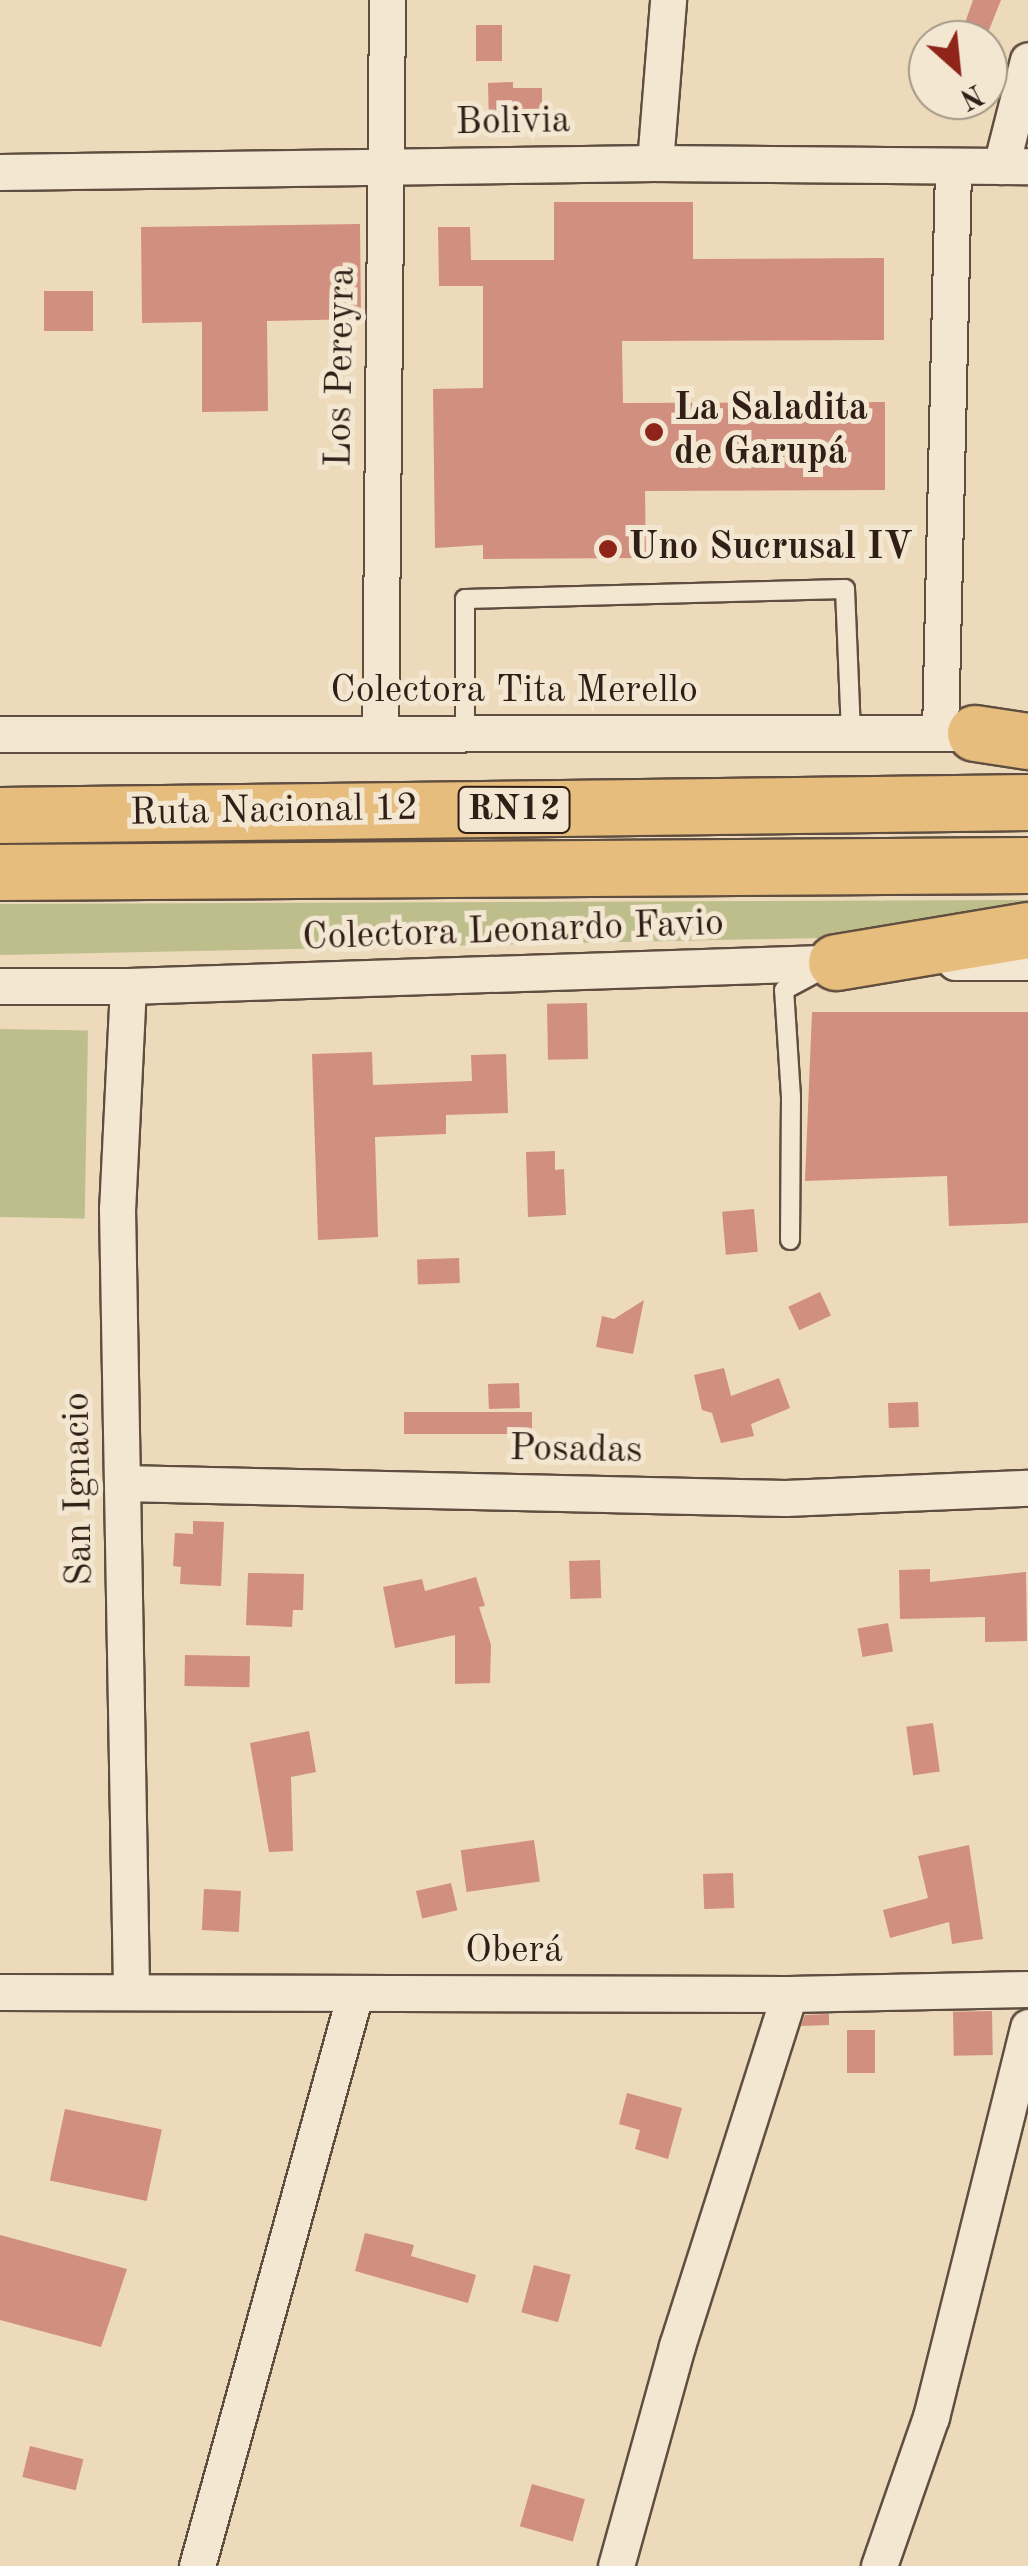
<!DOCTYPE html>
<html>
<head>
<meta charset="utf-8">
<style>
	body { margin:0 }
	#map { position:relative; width:1028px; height:2566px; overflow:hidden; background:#ecdaba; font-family:"Old Standard TT",serif }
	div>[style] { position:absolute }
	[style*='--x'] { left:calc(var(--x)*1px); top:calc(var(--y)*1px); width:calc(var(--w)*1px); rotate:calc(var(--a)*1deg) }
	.green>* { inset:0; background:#bdbe8c; transform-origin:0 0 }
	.building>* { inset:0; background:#d18f80; transform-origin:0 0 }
	.roads { filter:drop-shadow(2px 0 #604e40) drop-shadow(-2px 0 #604e40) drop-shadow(0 2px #604e40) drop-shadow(0 -2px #604e40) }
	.service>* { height:18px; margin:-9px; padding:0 9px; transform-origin:9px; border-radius:9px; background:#f3e7d2 }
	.minor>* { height:35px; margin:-17.5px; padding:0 17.5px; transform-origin:17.5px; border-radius:17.5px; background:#f3e7d2 }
	.trunk>* { height:55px; margin:-27.5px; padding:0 27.5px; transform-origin:27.5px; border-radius:27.5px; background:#e6bd7d }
	.dots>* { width:28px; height:28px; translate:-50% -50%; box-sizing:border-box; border:5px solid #f3e7d2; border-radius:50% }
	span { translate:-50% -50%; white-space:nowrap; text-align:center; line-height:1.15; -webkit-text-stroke:10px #f3e7d2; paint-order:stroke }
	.shield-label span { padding:2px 8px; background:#f3e7d2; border:2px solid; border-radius:8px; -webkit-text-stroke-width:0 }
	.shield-label { font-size:35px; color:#311f17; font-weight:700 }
	.street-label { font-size:38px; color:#311f17 }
	.poi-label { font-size:38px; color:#311f17; font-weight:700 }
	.left { translate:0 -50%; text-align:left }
	.north { position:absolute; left:908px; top:20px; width:100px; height:100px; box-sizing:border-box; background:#f3e7d2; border:2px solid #a59787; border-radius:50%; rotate:153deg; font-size:28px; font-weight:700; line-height:40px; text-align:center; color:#311f17 }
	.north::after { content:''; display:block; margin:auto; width:35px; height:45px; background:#8f2418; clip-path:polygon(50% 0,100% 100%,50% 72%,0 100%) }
</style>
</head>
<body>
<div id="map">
	<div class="green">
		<i style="clip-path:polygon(1028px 900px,1028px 907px,914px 936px,0 955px,0 904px)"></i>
		<i style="left:0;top:1029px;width:88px;height:188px;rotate:1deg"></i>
	</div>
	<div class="building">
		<i style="clip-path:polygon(973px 0,1001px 0,985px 40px,959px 40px)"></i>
		<i style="left:476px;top:25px;width:26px;height:36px"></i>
		<i style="clip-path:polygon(513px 82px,513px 88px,542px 88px,542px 123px,489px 124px,488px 83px)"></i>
		<i style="clip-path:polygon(554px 202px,693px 202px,693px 259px,884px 258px,884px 340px,622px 341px,623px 403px,885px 402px,885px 490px,645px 491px,646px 558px,483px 559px,483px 545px,435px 548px,433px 389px,483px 388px,483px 286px,439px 286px,438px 227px,470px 227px,471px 260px,554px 260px)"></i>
		<i style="clip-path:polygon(360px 224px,361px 319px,267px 321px,268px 411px,202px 412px,202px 322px,142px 323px,141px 227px)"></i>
		<i style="left:93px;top:291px;width:40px;height:49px;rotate:90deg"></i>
		<i style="left:587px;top:1003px;width:56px;height:40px;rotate:89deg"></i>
		<i style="clip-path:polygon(812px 1012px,1028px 1012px,1028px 1223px,949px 1226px,947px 1176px,805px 1181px)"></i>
		<i style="clip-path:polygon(372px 1052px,373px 1085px,472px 1081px,471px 1055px,506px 1054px,508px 1113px,446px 1115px,446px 1134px,375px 1137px,378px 1237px,318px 1240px,312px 1054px)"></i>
		<i style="clip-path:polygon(555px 1151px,555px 1170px,564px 1169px,566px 1215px,528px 1217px,526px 1152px)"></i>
		<i style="left:754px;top:1209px;width:43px;height:32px;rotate:85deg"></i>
		<i style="left:459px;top:1258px;width:25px;height:42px;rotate:88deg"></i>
		<i style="left:820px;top:1292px;width:26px;height:35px;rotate:65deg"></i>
		<i style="clip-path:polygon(644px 1300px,633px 1354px,596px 1347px,602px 1316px,614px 1319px)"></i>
		<i style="clip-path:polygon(724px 1368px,731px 1396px,779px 1378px,790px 1408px,751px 1424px,754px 1436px,721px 1443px,712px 1413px,702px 1410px,694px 1375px)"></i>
		<i style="left:519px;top:1383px;width:25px;height:31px;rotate:88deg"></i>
		<i style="left:918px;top:1402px;width:25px;height:30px;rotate:88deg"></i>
		<i style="left:532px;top:1412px;width:22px;height:128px;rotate:90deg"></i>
		<i style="clip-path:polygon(193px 1521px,224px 1522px,221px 1586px,180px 1584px,181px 1567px,173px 1566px,175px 1533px,193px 1534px)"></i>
		<i style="left:600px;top:1560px;width:38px;height:31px;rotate:88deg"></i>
		<i style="clip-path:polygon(930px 1569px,930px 1582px,1026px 1572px,1027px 1641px,985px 1642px,985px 1617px,900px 1619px,899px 1570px)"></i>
		<i style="clip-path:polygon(248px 1573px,304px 1574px,303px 1610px,293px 1610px,292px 1627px,246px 1625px)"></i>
		<i style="clip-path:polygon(476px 1577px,485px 1606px,479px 1607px,491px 1645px,490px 1683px,455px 1684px,455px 1635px,395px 1648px,383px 1587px,422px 1579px,425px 1591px)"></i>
		<i style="left:888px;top:1623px;width:29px;height:31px;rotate:80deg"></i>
		<i style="left:185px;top:1655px;width:65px;height:31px;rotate:1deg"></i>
		<i style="left:933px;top:1723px;width:49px;height:27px;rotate:82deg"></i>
		<i style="clip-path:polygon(309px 1731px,316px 1772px,291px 1777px,293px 1851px,269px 1852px,250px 1743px)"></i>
		<i style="left:534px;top:1840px;width:42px;height:74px;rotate:82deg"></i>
		<i style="clip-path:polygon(969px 1845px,983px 1939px,952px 1944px,949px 1922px,890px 1938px,883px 1910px,928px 1898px,918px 1856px)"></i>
		<i style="left:733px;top:1873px;width:35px;height:30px;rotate:88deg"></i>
		<i style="left:451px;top:1883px;width:28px;height:36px;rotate:77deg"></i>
		<i style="left:204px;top:1889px;width:37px;height:41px;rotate:3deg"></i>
		<i style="left:992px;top:2011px;width:44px;height:39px;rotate:89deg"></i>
		<i style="clip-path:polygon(829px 2014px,829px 2025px,801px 2026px,805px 2015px)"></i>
		<i style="left:875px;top:2030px;width:43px;height:28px;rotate:90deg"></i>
		<i style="clip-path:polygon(627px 2093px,682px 2108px,668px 2159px,635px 2149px,640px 2130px,619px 2124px)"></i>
		<i style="left:65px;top:2109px;width:99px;height:73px;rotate:12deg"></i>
		<i style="clip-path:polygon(365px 2233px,414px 2245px,411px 2256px,476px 2275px,468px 2303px,355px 2271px)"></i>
		<i style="clip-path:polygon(0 2235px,127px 2269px,101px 2347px,0 2320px)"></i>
		<i style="left:534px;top:2265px;width:38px;height:49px;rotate:15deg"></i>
		<i style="left:30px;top:2446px;width:55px;height:32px;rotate:14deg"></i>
		<i style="left:532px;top:2484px;width:55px;height:44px;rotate:16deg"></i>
	</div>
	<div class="roads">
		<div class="service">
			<i style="--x:465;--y:734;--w:135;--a:-90"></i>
			<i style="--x:465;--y:599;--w:380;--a:-1.5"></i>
			<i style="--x:845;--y:589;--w:145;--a:87.6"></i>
			<i style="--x:790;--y:1240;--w:143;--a:-89.6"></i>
			<i style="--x:791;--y:1097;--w:107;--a:-93.7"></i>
			<i style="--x:784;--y:990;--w:38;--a:-28"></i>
		</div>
		<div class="minor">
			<i style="--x:655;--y:163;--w:164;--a:-85.4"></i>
			<i style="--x:1001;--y:166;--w:109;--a:-75.7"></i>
			<i style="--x:0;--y:172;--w:655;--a:-0.79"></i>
			<i style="--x:655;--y:163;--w:373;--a:0.5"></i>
			<i style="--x:940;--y:733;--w:566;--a:-88.68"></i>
			<i style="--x:0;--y:734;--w:997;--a:-0.06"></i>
			<i style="--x:380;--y:734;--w:734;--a:-89.45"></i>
			<i style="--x:955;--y:962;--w:73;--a:0"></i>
			<i style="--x:0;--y:986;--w:128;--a:0"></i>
			<i style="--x:128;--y:986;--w:725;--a:-1.9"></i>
			<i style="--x:128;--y:986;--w:222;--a:92.8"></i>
			<i style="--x:117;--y:1208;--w:782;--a:88.97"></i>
			<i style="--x:122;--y:1483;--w:663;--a:1.3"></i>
			<i style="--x:785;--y:1498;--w:243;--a:-2.4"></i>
			<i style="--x:0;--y:1992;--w:789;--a:0.15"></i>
			<i style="--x:789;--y:1994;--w:239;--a:-1.2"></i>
			<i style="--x:197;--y:2566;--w:593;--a:-74.56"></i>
			<i style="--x:616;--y:2566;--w:228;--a:-74.5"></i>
			<i style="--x:677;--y:2346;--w:369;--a:-72.3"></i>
			<i style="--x:879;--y:2566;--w:158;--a:-70.8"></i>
			<i style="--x:931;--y:2417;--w:402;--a:-76"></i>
		</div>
		<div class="trunk">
			<i style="--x:975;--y:733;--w:54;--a:8.6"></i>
			<i style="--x:0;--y:815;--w:1028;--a:-0.72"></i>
			<i style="--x:0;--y:872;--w:1028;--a:-0.39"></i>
			<i style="--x:836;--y:962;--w:195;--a:-9.5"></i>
		</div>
	</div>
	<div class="dots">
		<i style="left:654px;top:432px;background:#8f2418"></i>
		<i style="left:608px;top:549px;background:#8f2418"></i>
	</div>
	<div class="shield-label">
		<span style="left:514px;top:810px">RN12</span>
	</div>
	<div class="street-label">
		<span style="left:513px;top:123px;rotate:-1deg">Bolivia</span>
		<span style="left:342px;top:367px;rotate:-89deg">Los Pereyra</span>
		<span style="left:514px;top:692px">Colectora Tita Merello</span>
		<span style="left:274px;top:812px;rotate:-1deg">Ruta Nacional 12</span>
		<span style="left:513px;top:932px;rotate:-2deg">Colectora Leonardo Favio</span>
		<span style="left:576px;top:1451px;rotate:1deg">Posadas</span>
		<span style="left:80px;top:1489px;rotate:-91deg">San Ignacio</span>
		<span style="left:514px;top:1952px">Oberá</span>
	</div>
	<div class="poi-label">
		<span class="left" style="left:674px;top:432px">La Saladita<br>de Garupá</span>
		<span class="left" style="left:628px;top:549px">Uno Sucrusal IV</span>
	</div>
	<div class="north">N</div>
</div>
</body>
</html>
